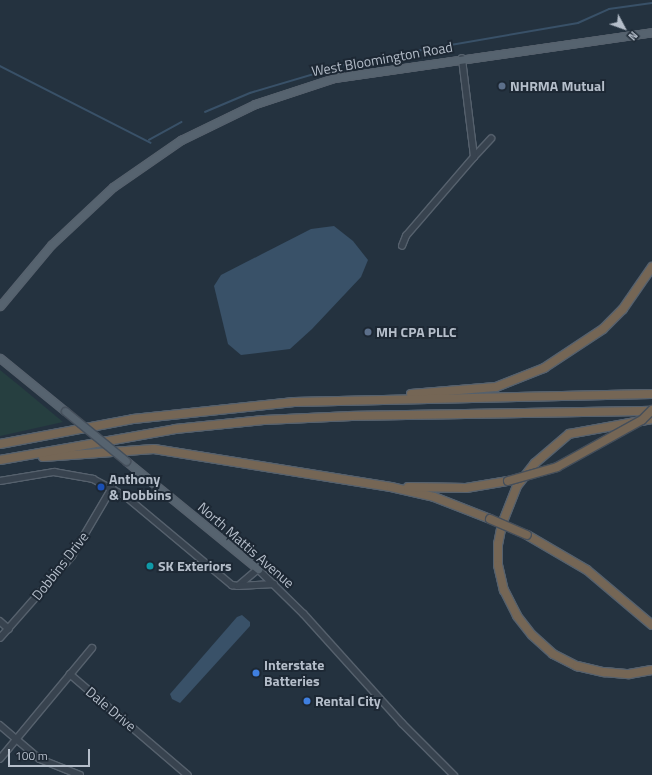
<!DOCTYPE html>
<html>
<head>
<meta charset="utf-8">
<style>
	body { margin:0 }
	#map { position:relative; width:652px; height:775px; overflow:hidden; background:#24323f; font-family:"Titillium Web",sans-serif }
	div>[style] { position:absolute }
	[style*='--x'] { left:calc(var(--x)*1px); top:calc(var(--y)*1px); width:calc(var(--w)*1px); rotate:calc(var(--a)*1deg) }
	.green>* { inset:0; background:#263f40 }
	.water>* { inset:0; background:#395168 }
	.stream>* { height:1.5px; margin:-0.75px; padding:0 0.75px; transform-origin:0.75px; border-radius:0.75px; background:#395168 }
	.roads { filter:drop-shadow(1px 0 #56616d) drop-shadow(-1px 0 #56616d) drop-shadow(0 1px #56616d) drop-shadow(0 -1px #56616d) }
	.minor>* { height:5.5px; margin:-2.75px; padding:0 2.75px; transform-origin:2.75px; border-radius:2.75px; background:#38434f }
	.major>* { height:7px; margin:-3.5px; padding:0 3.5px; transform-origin:3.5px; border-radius:3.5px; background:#56636f }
	.highway>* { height:8px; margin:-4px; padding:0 4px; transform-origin:4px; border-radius:4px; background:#756655 }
	.bridges { filter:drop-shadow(1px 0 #454f5b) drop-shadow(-1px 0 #454f5b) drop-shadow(0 1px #454f5b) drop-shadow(0 -1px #454f5b) }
	.major-bridge>* { height:7px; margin:-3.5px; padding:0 3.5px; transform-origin:3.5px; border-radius:3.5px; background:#56636f }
	.highway-bridge>* { height:8px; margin:-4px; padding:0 4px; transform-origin:4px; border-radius:4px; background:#756655 }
	.dots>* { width:11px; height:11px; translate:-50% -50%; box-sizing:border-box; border:2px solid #1d2834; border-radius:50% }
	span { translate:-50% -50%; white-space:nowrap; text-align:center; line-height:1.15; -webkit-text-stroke:4px #1d2834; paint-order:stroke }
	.street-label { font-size:14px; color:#b5beca }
	.poi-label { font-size:14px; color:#b5beca; font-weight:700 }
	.left { translate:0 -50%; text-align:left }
	.north { position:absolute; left:604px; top:8px; width:40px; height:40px; -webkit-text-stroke:3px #1d2834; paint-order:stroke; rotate:131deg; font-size:11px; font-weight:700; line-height:16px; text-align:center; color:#b5beca }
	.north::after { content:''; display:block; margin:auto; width:14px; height:18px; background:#b5beca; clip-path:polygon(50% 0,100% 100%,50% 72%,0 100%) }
	.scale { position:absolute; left:8px; top:749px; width:82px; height:18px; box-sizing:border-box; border:2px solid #b5beca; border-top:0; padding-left:5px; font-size:12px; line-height:14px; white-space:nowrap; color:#b5beca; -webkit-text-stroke:3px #1d2834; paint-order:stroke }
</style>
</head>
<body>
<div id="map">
	<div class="green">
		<i style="clip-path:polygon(0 370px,21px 387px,63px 422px,0 436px)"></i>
	</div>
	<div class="water">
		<i style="clip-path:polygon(334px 226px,353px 241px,368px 260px,361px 277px,312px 329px,290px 349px,241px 355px,228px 344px,214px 286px,221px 275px,311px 229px)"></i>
		<i style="clip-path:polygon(242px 615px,250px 622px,250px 626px,180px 703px,172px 699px,170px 694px,237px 617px)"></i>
	</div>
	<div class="stream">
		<i style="--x:0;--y:66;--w:169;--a:27"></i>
		<i style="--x:205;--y:112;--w:49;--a:-22.9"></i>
		<i style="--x:250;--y:93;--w:113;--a:-16.5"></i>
		<i style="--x:358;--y:61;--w:223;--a:-9.8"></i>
		<i style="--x:578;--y:23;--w:34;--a:-24"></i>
		<i style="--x:609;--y:9;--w:43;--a:-7.9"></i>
		<i style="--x:149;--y:140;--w:37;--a:-29"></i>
	</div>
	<div class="roads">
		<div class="minor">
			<i style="--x:474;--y:157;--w:25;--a:-47"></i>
			<i style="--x:402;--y:246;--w:11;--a:-68"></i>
			<i style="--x:406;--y:236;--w:104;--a:-49.3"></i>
			<i style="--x:474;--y:157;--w:99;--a:-97"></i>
			<i style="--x:0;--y:481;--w:55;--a:-9.5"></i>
			<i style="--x:54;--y:472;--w:40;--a:10"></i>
			<i style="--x:93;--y:479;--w:40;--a:28"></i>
			<i style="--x:128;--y:498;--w:136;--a:39.9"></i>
			<i style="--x:232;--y:585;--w:6;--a:9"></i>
			<i style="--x:238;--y:586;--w:26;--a:-40"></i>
			<i style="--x:258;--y:569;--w:64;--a:44.4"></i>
			<i style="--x:304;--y:614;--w:147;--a:48"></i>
			<i style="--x:402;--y:723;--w:74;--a:45"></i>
			<i style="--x:238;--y:586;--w:36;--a:-3"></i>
			<i style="--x:0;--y:621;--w:12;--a:42"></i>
			<i style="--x:0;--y:638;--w:109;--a:-48.7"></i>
			<i style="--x:72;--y:556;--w:79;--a:-59.5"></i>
			<i style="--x:70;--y:674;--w:155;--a:40.6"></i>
			<i style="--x:0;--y:725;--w:52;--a:40.4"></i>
			<i style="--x:40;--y:759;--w:43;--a:21.8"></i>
			<i style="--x:0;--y:759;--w:144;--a:-50.3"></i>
		</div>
		<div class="major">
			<i style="--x:0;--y:306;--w:80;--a:-50.1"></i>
			<i style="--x:51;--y:245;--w:85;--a:-43.1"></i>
			<i style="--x:113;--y:187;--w:83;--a:-34.7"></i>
			<i style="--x:181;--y:140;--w:82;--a:-25.9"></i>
			<i style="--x:255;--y:104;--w:83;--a:-18.2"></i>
			<i style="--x:334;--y:78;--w:321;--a:-8.2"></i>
			<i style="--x:0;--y:358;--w:84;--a:39.2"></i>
			<i style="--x:126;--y:461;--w:171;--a:39.3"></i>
		</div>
		<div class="highway">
			<i style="--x:411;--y:394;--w:85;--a:-4.7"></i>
			<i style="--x:496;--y:387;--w:52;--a:-21.6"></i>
			<i style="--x:544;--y:368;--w:71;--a:-33.5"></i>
			<i style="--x:603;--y:329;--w:28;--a:-45"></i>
			<i style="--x:623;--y:309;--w:51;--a:-55.4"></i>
			<i style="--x:652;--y:419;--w:84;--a:169.8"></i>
			<i style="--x:569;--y:434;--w:45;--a:139.5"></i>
			<i style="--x:535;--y:463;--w:29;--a:128"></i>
			<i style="--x:517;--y:486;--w:41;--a:111.5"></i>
			<i style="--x:502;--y:524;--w:20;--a:101"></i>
			<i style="--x:498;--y:544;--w:21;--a:90"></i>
			<i style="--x:498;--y:565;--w:26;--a:77"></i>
			<i style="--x:504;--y:590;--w:29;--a:63"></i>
			<i style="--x:517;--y:616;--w:24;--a:52"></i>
			<i style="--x:532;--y:635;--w:28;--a:42"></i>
			<i style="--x:553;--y:654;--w:27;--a:27"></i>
			<i style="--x:577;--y:666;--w:28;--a:13"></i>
			<i style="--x:604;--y:672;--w:25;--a:5"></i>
			<i style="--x:629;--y:674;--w:23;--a:-10"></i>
			<i style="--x:0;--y:444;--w:135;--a:-10.6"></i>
			<i style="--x:133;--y:419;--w:162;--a:-6"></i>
			<i style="--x:294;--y:402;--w:358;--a:-1.3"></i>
			<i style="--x:43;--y:457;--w:111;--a:-4.1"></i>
			<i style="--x:154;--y:449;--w:240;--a:9.1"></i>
			<i style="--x:391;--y:487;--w:44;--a:13.1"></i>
			<i style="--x:434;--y:497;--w:60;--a:21.4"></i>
			<i style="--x:0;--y:460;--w:178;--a:-10"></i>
			<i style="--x:175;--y:429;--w:89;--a:-5.8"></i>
			<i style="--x:264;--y:420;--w:88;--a:-2.6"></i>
			<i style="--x:352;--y:416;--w:300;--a:-1"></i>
			<i style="--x:408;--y:487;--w:58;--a:1"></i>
			<i style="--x:466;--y:488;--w:43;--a:-9.5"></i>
			<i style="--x:527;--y:535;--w:69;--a:30.3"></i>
			<i style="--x:587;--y:570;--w:85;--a:40.2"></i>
		</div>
	</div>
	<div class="bridges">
		<div class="major-bridge">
			<i style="--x:65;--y:411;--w:79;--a:39.3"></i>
		</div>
		<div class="highway-bridge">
			<i style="--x:508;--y:481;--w:51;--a:-15.9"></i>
			<i style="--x:557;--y:467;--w:97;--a:-28.9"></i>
			<i style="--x:642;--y:420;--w:14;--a:-45"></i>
			<i style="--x:490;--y:519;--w:40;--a:23.4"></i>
		</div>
	</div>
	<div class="dots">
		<i style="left:502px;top:86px;background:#5c6f8a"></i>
		<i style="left:368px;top:332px;background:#5c6f8a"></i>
		<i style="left:101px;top:487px;background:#1a4fb4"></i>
		<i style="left:150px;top:566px;background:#0f9aa8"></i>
		<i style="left:256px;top:673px;background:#3f7fe0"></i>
		<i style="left:307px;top:701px;background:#3f7fe0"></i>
	</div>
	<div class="street-label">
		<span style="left:382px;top:59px;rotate:-10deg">West Bloomington Road</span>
		<span style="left:246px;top:545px;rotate:41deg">North Mattis Avenue</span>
		<span style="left:60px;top:566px;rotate:-52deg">Dobbins Drive</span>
		<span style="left:111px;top:709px;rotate:40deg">Dale Drive</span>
	</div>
	<div class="poi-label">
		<span class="left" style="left:510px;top:86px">NHRMA Mutual</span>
		<span class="left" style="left:376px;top:332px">MH CPA PLLC</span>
		<span class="left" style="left:109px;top:487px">Anthony<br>&amp; Dobbins</span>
		<span class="left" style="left:158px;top:566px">SK Exteriors</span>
		<span class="left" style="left:264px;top:673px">Interstate<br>Batteries</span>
		<span class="left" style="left:315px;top:701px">Rental City</span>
	</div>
	<div class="north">N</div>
	<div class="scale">100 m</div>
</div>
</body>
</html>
